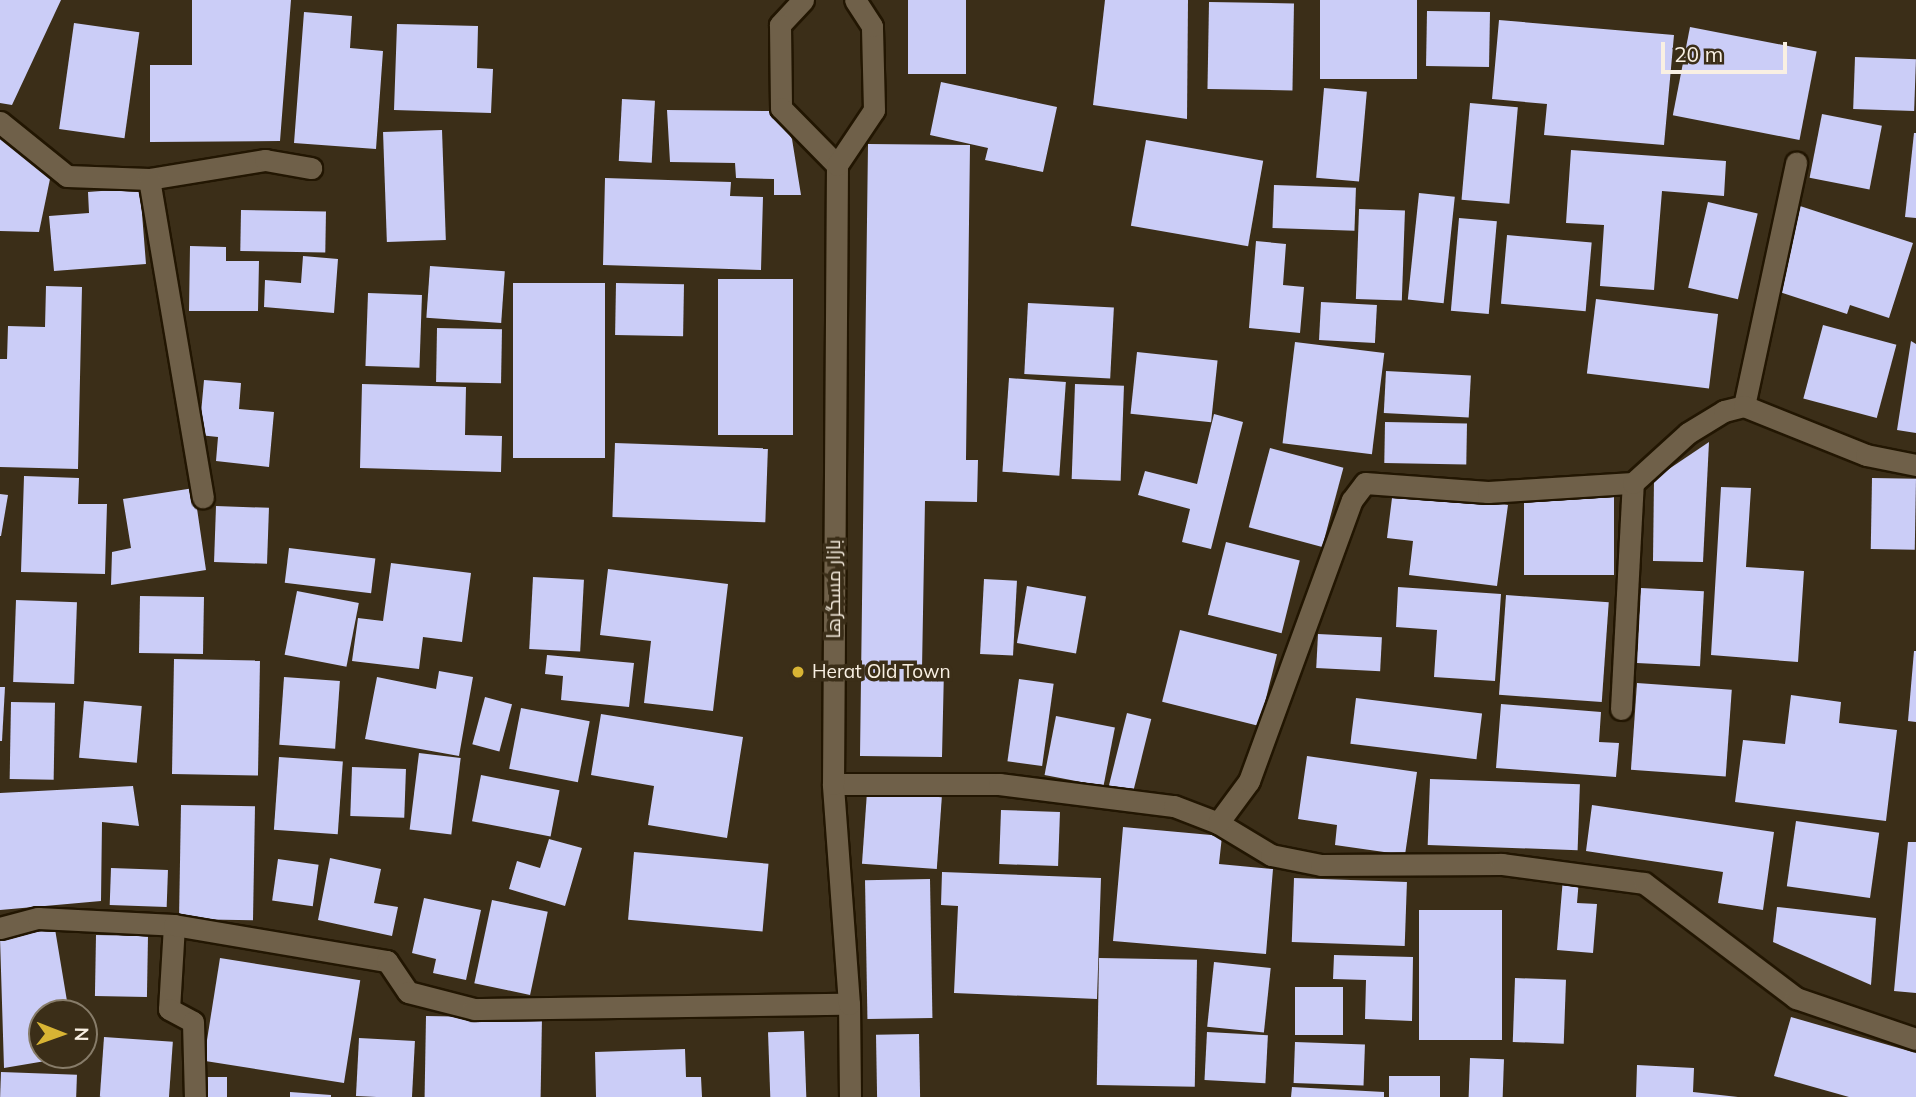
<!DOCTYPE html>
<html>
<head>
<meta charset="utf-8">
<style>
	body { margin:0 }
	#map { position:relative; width:1916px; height:1097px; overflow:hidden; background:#3b2e18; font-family:Mulish,Cairo,sans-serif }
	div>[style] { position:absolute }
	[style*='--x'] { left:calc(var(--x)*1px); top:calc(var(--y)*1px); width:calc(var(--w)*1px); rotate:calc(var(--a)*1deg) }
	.building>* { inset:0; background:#cbcdf7; transform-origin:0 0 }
	.roads { filter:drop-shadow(2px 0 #221602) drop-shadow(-2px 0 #221602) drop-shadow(0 2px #221602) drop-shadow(0 -2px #221602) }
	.minor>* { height:21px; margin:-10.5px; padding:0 10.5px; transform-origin:10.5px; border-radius:10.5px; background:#6f6049 }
	.dots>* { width:19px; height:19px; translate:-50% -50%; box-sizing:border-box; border:4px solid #3b2e18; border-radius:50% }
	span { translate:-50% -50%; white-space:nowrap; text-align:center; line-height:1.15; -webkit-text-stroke:7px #3b2e18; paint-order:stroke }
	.street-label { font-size:19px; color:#f9f0e3 }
	.poi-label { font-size:19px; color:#f9f0e3 }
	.left { translate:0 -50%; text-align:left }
	.north { position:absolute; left:28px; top:999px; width:70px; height:70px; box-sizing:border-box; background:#3b2e18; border:2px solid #877c69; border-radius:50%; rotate:91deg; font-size:19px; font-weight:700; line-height:28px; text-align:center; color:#f9f0e3 }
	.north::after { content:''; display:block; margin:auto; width:24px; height:32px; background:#d8b434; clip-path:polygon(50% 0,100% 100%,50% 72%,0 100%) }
	.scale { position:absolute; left:1661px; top:42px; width:126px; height:32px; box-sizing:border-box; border:4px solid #f9f0e3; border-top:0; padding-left:9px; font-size:21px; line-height:24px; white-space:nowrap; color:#f9f0e3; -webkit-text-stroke:5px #3b2e18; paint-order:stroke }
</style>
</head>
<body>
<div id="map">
	<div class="building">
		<i style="clip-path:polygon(0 0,61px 0,12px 105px,0 103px)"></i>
		<i style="clip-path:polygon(192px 0,291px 0,280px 141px,150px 142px,150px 65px,192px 65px)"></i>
		<i style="left:908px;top:0;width:58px;height:74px"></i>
		<i style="clip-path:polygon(1105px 0,1188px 0,1187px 119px,1093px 105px)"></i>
		<i style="left:1320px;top:0;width:97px;height:79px"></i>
		<i style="left:1209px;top:2px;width:85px;height:87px;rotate:1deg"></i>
		<i style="left:1427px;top:11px;width:63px;height:55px;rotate:1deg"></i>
		<i style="clip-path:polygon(304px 12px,352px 16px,350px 48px,383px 51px,376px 149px,294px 143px)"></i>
		<i style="clip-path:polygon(1499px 20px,1674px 35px,1664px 145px,1544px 135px,1547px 104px,1492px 99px)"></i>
		<i style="left:74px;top:23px;width:66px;height:107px;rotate:8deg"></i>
		<i style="clip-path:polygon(397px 24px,478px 26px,477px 68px,493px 69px,491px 113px,394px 110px)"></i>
		<i style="left:1690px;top:27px;width:129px;height:90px;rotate:11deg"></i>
		<i style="left:1855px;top:57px;width:61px;height:52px;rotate:2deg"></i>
		<i style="clip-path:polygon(941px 82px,1057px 107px,1043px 172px,985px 160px,988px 148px,930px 135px)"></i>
		<i style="left:1324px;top:88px;width:43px;height:90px;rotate:5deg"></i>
		<i style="left:622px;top:99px;width:33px;height:62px;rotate:3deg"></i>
		<i style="left:1470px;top:103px;width:48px;height:97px;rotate:5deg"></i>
		<i style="clip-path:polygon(667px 110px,775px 111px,792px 139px,801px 195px,774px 195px,774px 179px,736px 178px,735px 163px,670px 162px)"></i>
		<i style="left:1822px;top:114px;width:61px;height:65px;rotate:11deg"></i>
		<i style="clip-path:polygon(0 130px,50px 179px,39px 232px,0 231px)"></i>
		<i style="left:442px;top:130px;width:110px;height:59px;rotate:88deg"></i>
		<i style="clip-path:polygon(1914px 133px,1916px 133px,1916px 218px,1905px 217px)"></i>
		<i style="left:1146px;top:140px;width:119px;height:87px;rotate:10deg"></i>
		<i style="clip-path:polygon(868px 144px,970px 145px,966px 460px,978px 460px,977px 502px,925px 501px,922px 669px,944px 669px,942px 757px,860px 756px)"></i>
		<i style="clip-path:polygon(1571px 150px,1726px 161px,1724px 196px,1662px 191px,1654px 290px,1600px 286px,1604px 225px,1566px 223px)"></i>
		<i style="clip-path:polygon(605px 178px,731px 182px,730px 196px,763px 197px,761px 270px,603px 265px)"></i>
		<i style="left:1274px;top:185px;width:82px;height:43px;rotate:2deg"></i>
		<i style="clip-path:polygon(140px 188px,146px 264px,54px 271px,49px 216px,89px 213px,88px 192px)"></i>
		<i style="left:1419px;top:193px;width:36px;height:107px;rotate:6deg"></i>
		<i style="left:1708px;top:202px;width:51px;height:88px;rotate:13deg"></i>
		<i style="clip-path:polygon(1800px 206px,1913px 243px,1889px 318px,1850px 305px,1847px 314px,1773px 290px)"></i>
		<i style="left:1359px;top:209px;width:46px;height:90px;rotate:2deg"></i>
		<i style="left:241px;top:210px;width:85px;height:41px;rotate:1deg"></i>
		<i style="left:1459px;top:218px;width:38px;height:93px;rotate:5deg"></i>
		<i style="left:1507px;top:235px;width:85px;height:69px;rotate:5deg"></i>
		<i style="clip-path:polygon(1256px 241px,1286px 244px,1283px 285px,1304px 287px,1300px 333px,1249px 328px)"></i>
		<i style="clip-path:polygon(190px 246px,226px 247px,226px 261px,259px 261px,258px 311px,189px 311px)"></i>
		<i style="clip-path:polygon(303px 256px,338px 259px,334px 313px,264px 307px,265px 280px,301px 283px)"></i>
		<i style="left:430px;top:266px;width:75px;height:52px;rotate:4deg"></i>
		<i style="left:718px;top:279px;width:75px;height:156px"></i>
		<i style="left:513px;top:283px;width:92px;height:175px"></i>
		<i style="left:616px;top:283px;width:68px;height:52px;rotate:1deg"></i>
		<i style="clip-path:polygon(46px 286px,82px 287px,78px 469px,0 467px,0 359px,7px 359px,8px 326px,45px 327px)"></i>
		<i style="left:368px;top:293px;width:54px;height:73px;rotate:2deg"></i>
		<i style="left:1596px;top:299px;width:123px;height:75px;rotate:7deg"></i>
		<i style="left:1321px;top:302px;width:56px;height:38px;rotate:3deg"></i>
		<i style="left:1028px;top:303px;width:86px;height:71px;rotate:3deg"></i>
		<i style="left:1823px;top:325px;width:76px;height:76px;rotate:15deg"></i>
		<i style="left:437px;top:328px;width:65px;height:54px;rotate:1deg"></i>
		<i style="clip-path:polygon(1911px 341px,1916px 344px,1916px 433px,1897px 430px)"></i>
		<i style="left:1295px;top:342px;width:90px;height:102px;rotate:7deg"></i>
		<i style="left:1137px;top:352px;width:81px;height:62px;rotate:6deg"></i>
		<i style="left:1386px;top:371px;width:85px;height:42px;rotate:3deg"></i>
		<i style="left:1009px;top:378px;width:57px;height:94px;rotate:4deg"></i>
		<i style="clip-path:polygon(204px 380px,241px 383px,239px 409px,274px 412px,269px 467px,216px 461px,218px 437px,199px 435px)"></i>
		<i style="clip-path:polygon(362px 384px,466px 387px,465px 435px,502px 436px,501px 472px,360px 468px)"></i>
		<i style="left:1075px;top:384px;width:49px;height:95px;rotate:2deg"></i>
		<i style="clip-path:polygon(1214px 414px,1243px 422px,1211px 549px,1182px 542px,1190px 509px,1138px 495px,1145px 471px,1197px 484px)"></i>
		<i style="left:1385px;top:422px;width:82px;height:41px;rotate:1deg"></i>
		<i style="clip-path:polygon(1709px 442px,1703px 562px,1653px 561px,1654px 479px)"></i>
		<i style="left:615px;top:443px;width:153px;height:74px;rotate:2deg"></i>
		<i style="left:1270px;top:448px;width:76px;height:82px;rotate:15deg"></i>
		<i style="clip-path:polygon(24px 476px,79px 478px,78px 504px,107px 504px,105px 574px,21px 572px)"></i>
		<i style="left:1872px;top:478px;width:44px;height:71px;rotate:1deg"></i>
		<i style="clip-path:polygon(1721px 487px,1751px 488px,1746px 567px,1804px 571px,1798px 662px,1711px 655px)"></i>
		<i style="clip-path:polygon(194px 488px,206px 570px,111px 585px,112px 552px,131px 548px,123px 499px)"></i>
		<i style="clip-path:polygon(1393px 490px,1508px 505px,1497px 586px,1409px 575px,1413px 541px,1387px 538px)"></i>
		<i style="left:1614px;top:492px;width:83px;height:90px;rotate:90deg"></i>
		<i style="clip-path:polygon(0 494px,8px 495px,1px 536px,0 536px)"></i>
		<i style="left:216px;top:506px;width:53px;height:56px;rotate:2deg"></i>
		<i style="left:1226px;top:542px;width:76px;height:75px;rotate:14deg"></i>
		<i style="left:289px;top:548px;width:87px;height:35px;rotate:7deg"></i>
		<i style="clip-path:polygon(391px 563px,471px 573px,462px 642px,423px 637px,419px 669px,352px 661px,358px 618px,383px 621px)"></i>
		<i style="clip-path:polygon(608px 569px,728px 584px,713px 711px,644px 703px,651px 641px,600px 635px)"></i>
		<i style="left:533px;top:577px;width:51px;height:72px;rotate:3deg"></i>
		<i style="left:984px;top:579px;width:33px;height:75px;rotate:3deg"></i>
		<i style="left:1027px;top:586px;width:60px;height:58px;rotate:10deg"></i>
		<i style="clip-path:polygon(1398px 587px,1501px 594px,1495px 681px,1434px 677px,1437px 630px,1396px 627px)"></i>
		<i style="left:1641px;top:588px;width:63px;height:75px;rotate:3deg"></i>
		<i style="left:297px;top:591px;width:63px;height:65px;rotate:11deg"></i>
		<i style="left:1506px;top:595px;width:103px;height:100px;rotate:4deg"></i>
		<i style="left:140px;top:596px;width:64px;height:57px;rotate:1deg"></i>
		<i style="left:16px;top:600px;width:61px;height:82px;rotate:2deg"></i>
		<i style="left:1180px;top:630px;width:100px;height:74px;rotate:14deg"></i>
		<i style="left:1318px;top:634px;width:64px;height:34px;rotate:3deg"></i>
		<i style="clip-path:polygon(1914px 651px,1916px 651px,1916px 722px,1908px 721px)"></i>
		<i style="clip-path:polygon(547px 655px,634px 663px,629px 707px,561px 700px,563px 676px,545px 674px)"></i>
		<i style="left:174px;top:659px;width:86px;height:115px;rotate:1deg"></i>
		<i style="clip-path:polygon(439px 671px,473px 677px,459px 756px,365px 739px,377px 677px,436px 689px)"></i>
		<i style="left:284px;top:677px;width:56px;height:68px;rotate:4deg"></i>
		<i style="left:1019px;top:679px;width:35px;height:83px;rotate:8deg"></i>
		<i style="left:1637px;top:683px;width:95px;height:87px;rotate:4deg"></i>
		<i style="clip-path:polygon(0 687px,5px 687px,2px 741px,0 741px)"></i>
		<i style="clip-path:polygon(1791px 695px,1841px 702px,1839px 723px,1897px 730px,1886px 821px,1735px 802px,1743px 740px,1785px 744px)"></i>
		<i style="left:485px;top:697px;width:28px;height:49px;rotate:15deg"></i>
		<i style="left:1356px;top:698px;width:127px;height:46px;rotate:7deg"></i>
		<i style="left:84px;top:701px;width:58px;height:57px;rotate:5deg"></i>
		<i style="left:11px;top:702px;width:44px;height:77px;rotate:1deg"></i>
		<i style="clip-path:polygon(1501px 704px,1601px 712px,1599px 742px,1619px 743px,1616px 777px,1496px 768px)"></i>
		<i style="left:521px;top:708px;width:70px;height:62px;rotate:11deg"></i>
		<i style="left:1127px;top:713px;width:25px;height:75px;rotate:14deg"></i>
		<i style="clip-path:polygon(601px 714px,743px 737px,727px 838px,648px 825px,654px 786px,591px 775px)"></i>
		<i style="left:1056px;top:716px;width:60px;height:60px;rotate:11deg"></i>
		<i style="left:419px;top:753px;width:42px;height:77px;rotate:7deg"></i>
		<i style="clip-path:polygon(1307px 756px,1417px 772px,1405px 855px,1335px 845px,1337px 825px,1298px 819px)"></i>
		<i style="left:279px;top:757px;width:64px;height:73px;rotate:4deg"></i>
		<i style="left:352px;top:767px;width:54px;height:49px;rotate:2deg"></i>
		<i style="left:481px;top:775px;width:80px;height:47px;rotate:11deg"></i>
		<i style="left:1430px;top:779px;width:150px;height:66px;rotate:2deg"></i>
		<i style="clip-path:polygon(133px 786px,139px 826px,102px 822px,101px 901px,0 910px,0 793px)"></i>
		<i style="left:867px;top:792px;width:75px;height:72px;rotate:4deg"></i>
		<i style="left:181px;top:805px;width:74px;height:114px;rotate:1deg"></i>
		<i style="clip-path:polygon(1592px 805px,1774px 832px,1763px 910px,1718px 903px,1723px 872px,1586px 851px)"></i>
		<i style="left:1001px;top:810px;width:59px;height:54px;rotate:2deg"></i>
		<i style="left:1796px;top:821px;width:84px;height:66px;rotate:8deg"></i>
		<i style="clip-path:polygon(1123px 827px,1222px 836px,1219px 864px,1273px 869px,1266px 954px,1113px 941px)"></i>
		<i style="clip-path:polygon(549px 839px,582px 848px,565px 906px,509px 889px,517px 861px,540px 868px)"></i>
		<i style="clip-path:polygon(1908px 842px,1916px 842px,1916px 993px,1894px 991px)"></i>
		<i style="left:634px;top:852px;width:135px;height:68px;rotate:5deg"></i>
		<i style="clip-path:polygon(330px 858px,381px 869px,374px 903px,398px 907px,392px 936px,318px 920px)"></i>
		<i style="left:278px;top:859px;width:41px;height:42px;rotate:8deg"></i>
		<i style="left:111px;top:868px;width:57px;height:37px;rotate:2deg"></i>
		<i style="clip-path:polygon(942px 872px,1101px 878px,1097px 999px,954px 993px,958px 906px,941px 905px)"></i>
		<i style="left:1294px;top:878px;width:113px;height:64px;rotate:2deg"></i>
		<i style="clip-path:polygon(1563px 878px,1579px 879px,1577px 903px,1597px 904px,1593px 953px,1557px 950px)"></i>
		<i style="left:930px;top:879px;width:139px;height:65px;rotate:89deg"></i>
		<i style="clip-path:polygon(424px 898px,481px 910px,466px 980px,433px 973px,436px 959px,412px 953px)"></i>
		<i style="left:492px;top:900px;width:57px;height:85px;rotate:12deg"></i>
		<i style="clip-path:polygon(1777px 907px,1876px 918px,1871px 985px,1773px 942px)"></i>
		<i style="left:1419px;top:910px;width:83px;height:130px"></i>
		<i style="clip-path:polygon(55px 929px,69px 1013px,42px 1013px,42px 1055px,75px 1056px,4px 1068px,0 938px)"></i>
		<i style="left:96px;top:935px;width:52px;height:61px;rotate:1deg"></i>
		<i style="clip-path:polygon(1334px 955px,1413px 957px,1412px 1021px,1365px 1019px,1366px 980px,1333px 979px)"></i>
		<i style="left:220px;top:958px;width:142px;height:104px;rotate:9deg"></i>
		<i style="left:1099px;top:958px;width:98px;height:127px;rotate:1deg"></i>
		<i style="left:1214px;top:962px;width:57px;height:65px;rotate:6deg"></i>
		<i style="left:1515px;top:978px;width:51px;height:64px;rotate:2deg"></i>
		<i style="left:1343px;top:987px;width:48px;height:48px;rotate:90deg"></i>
		<i style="left:426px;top:1016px;width:116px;height:81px;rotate:1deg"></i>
		<i style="clip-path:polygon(1791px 1017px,1916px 1053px,1916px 1097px,1849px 1097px,1774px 1076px)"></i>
		<i style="left:804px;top:1031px;width:66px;height:36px;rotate:88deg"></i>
		<i style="left:1207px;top:1032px;width:61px;height:48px;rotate:3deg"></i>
		<i style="left:919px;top:1034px;width:63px;height:43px;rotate:89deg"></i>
		<i style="left:104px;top:1037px;width:69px;height:60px;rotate:4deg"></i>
		<i style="left:359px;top:1038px;width:56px;height:58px;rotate:3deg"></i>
		<i style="left:1295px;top:1042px;width:70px;height:41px;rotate:2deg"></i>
		<i style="clip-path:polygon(685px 1049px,686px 1077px,701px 1077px,702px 1097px,596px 1097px,595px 1052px)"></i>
		<i style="left:1470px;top:1058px;width:34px;height:39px;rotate:2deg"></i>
		<i style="clip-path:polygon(1637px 1065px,1694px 1068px,1693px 1092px,1738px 1097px,1636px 1097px)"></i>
		<i style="left:1px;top:1072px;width:76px;height:25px;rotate:2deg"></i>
		<i style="left:1389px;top:1076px;width:51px;height:21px"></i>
		<i style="left:227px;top:1077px;width:20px;height:31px;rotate:90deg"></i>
		<i style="clip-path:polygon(1292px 1087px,1384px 1092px,1384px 1097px,1291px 1097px)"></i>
		<i style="clip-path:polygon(290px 1092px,331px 1095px,331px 1097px,290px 1097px)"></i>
	</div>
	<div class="roads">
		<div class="minor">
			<i style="--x:803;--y:0;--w:34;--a:133"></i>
			<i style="--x:780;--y:25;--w:83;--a:89.3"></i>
			<i style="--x:781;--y:108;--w:80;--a:45.5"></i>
			<i style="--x:0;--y:122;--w:86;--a:38.9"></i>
			<i style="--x:67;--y:176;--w:82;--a:2.1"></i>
			<i style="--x:149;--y:179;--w:118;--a:-9.3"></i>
			<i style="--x:265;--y:160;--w:47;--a:9.9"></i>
			<i style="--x:149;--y:179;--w:323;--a:80.4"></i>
			<i style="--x:1744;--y:406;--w:249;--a:-77.9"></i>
			<i style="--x:1621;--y:709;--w:226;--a:-87"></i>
			<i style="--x:833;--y:784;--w:166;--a:0"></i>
			<i style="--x:999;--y:784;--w:176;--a:7.2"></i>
			<i style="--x:1174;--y:806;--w:47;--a:21.1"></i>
			<i style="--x:1218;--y:823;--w:62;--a:31.1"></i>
			<i style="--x:1271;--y:855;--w:51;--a:11.3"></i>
			<i style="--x:1321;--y:865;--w:181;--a:-0.3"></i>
			<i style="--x:1502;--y:864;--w:143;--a:7.6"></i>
			<i style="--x:1644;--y:883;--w:191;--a:37.1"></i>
			<i style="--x:1796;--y:998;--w:127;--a:18.9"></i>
			<i style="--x:1218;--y:823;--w:52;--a:-53.6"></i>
			<i style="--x:1249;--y:781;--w:299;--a:-69.9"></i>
			<i style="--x:1352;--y:500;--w:21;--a:-53"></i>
			<i style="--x:1365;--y:483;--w:123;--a:4.2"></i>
			<i style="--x:1488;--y:492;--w:145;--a:-3.6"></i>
			<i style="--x:1633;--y:483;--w:74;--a:-42.3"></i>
			<i style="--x:1688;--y:433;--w:42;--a:-31.4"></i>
			<i style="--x:1724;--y:411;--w:21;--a:-14"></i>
			<i style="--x:1744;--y:406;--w:131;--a:21.9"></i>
			<i style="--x:1866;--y:455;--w:51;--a:11.3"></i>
			<i style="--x:174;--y:925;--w:84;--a:93.4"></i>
			<i style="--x:169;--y:1009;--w:27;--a:28"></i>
			<i style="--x:193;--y:1022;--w:75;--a:88.5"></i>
			<i style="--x:0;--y:928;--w:39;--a:-15"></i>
			<i style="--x:38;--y:918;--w:136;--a:2.9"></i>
			<i style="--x:174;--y:925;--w:216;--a:9.6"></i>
			<i style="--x:387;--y:961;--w:37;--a:56"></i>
			<i style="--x:408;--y:992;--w:68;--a:14.4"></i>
			<i style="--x:474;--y:1009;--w:375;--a:-0.8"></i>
			<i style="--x:850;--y:1097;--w:93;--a:-90.6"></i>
			<i style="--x:849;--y:1004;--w:221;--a:-94.2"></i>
			<i style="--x:833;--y:784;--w:619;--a:-89.63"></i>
			<i style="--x:837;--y:165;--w:66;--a:-56.1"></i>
			<i style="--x:874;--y:110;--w:84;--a:-91.4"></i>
			<i style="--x:872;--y:26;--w:31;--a:-123"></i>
		</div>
	</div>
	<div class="dots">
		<i style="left:798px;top:672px;background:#d8b434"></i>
	</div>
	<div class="street-label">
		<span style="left:834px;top:589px;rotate:-90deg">بازار مسگرها</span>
	</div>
	<div class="poi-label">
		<span class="left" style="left:812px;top:672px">Herat Old Town</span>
	</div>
	<div class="north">N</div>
	<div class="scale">20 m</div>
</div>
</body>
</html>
